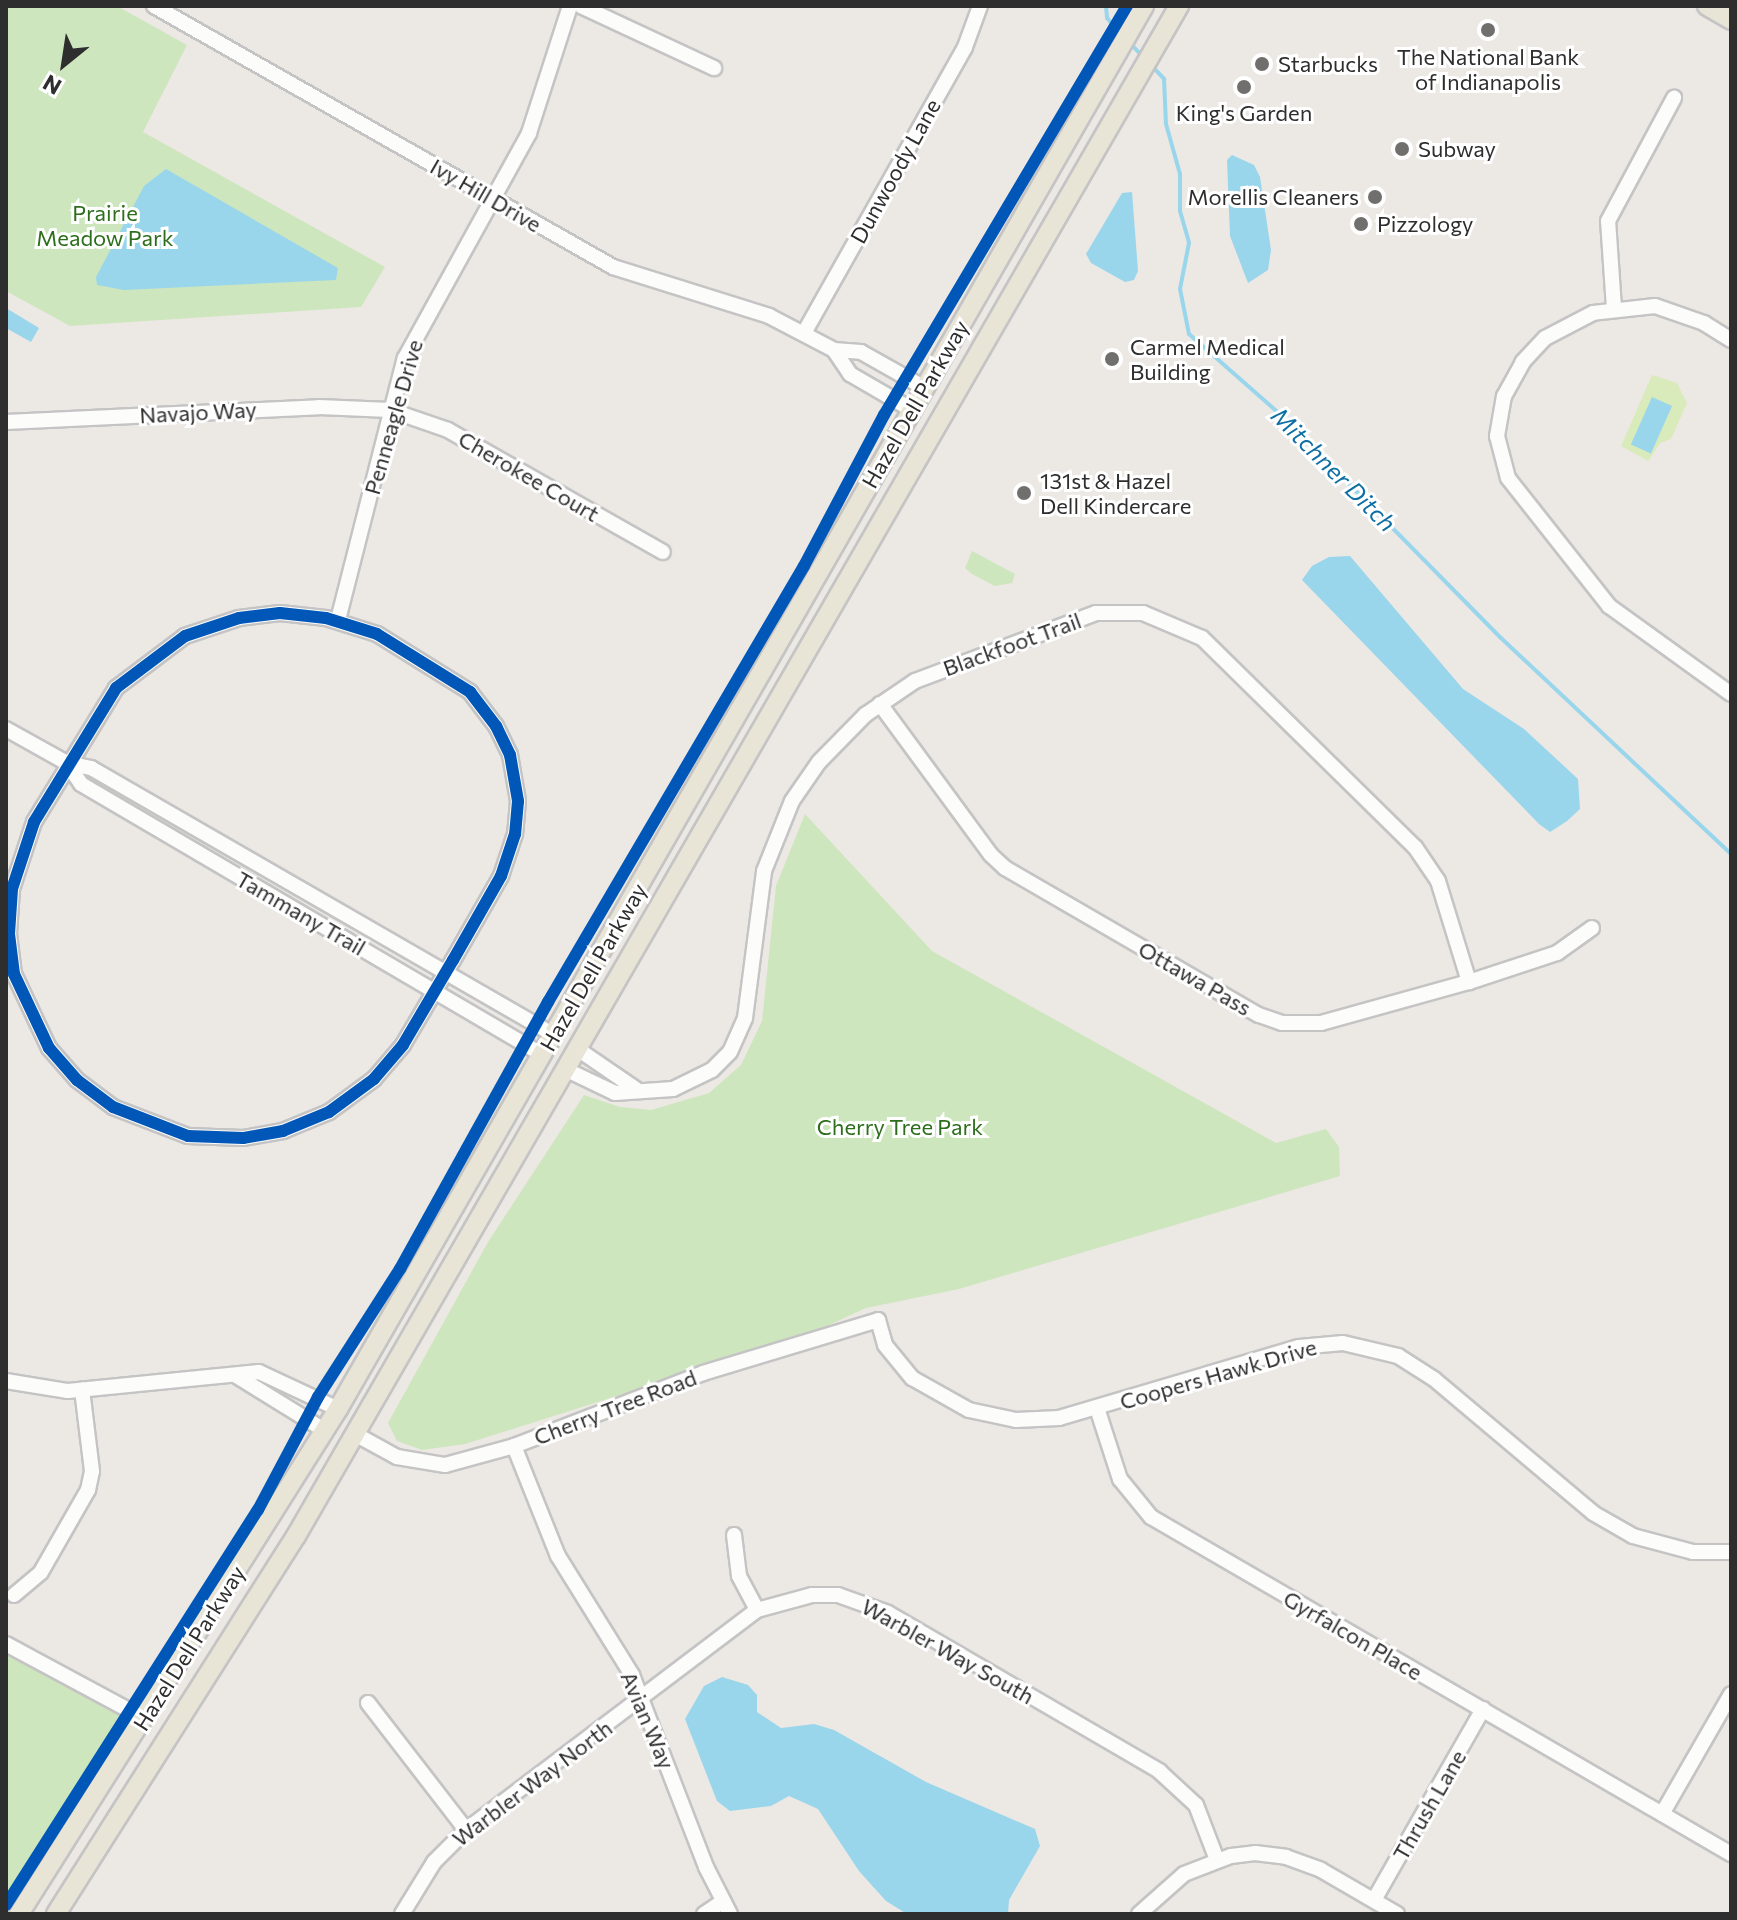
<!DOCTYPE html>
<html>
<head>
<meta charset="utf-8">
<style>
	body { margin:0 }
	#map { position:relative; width:1737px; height:1920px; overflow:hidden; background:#ece8e4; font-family:Commissioner,sans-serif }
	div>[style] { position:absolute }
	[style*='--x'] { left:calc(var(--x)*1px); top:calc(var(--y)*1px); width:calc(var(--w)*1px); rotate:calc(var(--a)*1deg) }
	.green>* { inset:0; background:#cee6be }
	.pitch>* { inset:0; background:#d9eabb }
	.water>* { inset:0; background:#99d6ec; transform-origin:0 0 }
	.stream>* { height:4px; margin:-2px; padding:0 2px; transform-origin:2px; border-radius:2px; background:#99d6ec }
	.roads { filter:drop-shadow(2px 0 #c5c4c5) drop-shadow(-2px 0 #c5c4c5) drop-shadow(0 2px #c5c4c5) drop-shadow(0 -2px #c5c4c5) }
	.minor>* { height:14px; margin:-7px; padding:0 7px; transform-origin:7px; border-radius:7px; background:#fcfcfb }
	.major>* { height:18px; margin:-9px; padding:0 9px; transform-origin:9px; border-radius:9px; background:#e8e4d6 }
	.cycleway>* { height:12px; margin:-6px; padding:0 6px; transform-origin:6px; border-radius:6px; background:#0057b8 }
	.dots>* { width:22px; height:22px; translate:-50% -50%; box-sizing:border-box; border:4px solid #fff; border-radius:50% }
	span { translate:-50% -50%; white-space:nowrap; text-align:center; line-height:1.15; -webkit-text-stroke:6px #fff; paint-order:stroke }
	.poi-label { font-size:22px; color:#2e2e2e }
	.left { translate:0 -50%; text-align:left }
	.right { translate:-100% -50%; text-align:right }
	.street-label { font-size:22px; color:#2e2e2e }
	.park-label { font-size:22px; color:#2c6e1b }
	.water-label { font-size:24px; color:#0d6fa3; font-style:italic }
	.frame { position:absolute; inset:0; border:8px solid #2e2e2e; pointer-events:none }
	.north { position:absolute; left:24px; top:24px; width:80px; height:80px; -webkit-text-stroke:6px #fff; paint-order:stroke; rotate:210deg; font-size:22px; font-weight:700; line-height:32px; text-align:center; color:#2e2e2e }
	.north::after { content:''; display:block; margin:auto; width:28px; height:36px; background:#2e2e2e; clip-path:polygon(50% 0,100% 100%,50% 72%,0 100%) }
</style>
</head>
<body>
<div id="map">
	<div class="green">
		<i style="clip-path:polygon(6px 6px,117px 6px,187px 45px,143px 132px,385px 267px,361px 307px,70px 326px,6px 291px)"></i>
		<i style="clip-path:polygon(972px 551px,1015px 574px,1012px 583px,995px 586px,972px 574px,965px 568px)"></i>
		<i style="clip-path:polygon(805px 814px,932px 951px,1276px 1143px,1326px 1129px,1339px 1147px,1340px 1176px,959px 1289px,866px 1308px,803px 1337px,465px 1444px,422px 1450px,397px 1441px,388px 1423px,488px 1242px,584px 1095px,620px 1107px,651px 1110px,709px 1093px,741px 1065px,762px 1021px,776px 886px)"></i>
		<i style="clip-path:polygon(6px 1644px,132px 1712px,6px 1905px)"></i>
	</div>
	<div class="pitch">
		<i style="clip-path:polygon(1652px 375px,1677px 383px,1687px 403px,1671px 439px,1660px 443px,1648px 461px,1621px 446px)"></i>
	</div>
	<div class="water">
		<i style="clip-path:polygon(1232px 155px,1254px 165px,1260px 177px,1271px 250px,1268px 270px,1248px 283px,1230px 236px,1227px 160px)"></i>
		<i style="clip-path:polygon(166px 169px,338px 268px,336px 280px,124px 290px,97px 285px,96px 277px,144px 186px)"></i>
		<i style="clip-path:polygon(1132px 192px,1138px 271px,1134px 280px,1125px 282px,1091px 263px,1086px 254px,1122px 193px)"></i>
		<i style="clip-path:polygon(6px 308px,39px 328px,31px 342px,6px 328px)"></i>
		<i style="left:1652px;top:397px;width:22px;height:52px;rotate:24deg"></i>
		<i style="clip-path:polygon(1350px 556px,1463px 689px,1524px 729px,1578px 779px,1580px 809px,1567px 821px,1550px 832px,1539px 824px,1302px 580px,1312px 566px,1329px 557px)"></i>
		<i style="clip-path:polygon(722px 1677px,748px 1685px,757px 1695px,757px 1712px,781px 1728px,814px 1724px,834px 1730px,926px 1782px,1035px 1829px,1040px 1846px,1009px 1900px,1008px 1914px,907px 1914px,886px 1901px,859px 1871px,818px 1809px,789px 1796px,771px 1806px,730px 1811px,717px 1801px,685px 1719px,704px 1686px)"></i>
	</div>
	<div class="stream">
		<i style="--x:1106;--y:6;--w:12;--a:85"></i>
		<i style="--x:1107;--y:18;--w:21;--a:49"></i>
		<i style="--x:1130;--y:43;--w:19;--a:47"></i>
		<i style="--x:1152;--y:66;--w:18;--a:47"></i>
		<i style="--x:1164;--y:79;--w:45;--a:87.5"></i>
		<i style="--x:1166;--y:124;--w:52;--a:74.4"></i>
		<i style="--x:1180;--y:174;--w:37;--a:90"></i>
		<i style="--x:1180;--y:211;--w:33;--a:74"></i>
		<i style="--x:1189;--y:243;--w:47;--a:101.1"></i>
		<i style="--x:1180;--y:289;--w:46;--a:78.7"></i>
		<i style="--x:1189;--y:334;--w:125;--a:41.4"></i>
		<i style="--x:1283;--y:417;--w:310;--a:45.4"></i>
		<i style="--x:1501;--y:638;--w:316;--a:43.2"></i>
	</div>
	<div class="roads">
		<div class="minor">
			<i style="--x:154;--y:6;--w:528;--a:29.62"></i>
			<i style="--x:613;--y:267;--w:164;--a:17.4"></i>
			<i style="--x:769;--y:316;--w:73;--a:27.6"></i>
			<i style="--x:834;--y:350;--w:27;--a:4"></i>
			<i style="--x:861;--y:352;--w:73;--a:29.4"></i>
			<i style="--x:581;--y:6;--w:147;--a:25"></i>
			<i style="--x:1614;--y:308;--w:87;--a:-93.9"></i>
			<i style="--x:1608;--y:221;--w:140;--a:-61.8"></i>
			<i style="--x:804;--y:333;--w:328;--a:-60.6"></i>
			<i style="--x:965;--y:47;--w:44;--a:-69.9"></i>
			<i style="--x:1731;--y:340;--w:32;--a:-148"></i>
			<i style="--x:1704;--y:323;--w:52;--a:-160.9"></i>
			<i style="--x:1655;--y:306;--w:62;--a:173.6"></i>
			<i style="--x:1593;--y:313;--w:54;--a:152.5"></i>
			<i style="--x:1545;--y:338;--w:33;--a:133"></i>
			<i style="--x:1523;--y:362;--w:39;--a:119"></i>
			<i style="--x:1504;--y:396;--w:41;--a:99.9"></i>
			<i style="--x:1497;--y:436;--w:43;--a:75.3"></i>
			<i style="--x:1508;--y:478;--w:163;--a:51.7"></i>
			<i style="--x:1609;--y:606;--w:150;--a:35.8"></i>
			<i style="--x:834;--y:350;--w:29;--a:56"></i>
			<i style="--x:850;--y:374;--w:72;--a:30.1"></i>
			<i style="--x:6;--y:422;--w:313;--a:-2.7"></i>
			<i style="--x:319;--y:407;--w:71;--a:2.4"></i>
			<i style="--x:390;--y:410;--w:61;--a:19"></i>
			<i style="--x:448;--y:430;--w:247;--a:29.6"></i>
			<i style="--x:280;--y:613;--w:46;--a:6.2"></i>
			<i style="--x:326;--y:618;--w:53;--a:17.4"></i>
			<i style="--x:377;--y:634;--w:110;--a:31.9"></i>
			<i style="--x:470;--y:692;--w:43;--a:52.6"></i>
			<i style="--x:496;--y:726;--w:32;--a:64"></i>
			<i style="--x:510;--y:755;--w:47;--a:80.1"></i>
			<i style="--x:518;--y:801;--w:33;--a:95"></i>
			<i style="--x:515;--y:834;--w:44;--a:108.4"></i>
			<i style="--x:501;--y:876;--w:97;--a:119.7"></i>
			<i style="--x:453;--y:960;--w:99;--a:120.5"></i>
			<i style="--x:403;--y:1045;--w:45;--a:130.5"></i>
			<i style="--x:374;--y:1079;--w:56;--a:143.7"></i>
			<i style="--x:329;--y:1112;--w:50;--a:157.6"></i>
			<i style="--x:283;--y:1131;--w:41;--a:170.1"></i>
			<i style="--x:243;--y:1138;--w:55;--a:-177.9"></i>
			<i style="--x:188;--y:1136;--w:80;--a:-158.9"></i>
			<i style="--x:113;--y:1107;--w:45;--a:-143.1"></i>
			<i style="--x:77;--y:1080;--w:43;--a:-131.2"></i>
			<i style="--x:49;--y:1048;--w:82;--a:-115.3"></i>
			<i style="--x:14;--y:974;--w:40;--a:-97.1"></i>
			<i style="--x:9;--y:934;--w:45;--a:-86.2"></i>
			<i style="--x:12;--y:889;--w:71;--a:-71.8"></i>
			<i style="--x:34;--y:822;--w:157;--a:-58.5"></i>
			<i style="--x:116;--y:688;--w:86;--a:-37"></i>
			<i style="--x:185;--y:636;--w:57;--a:-18.4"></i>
			<i style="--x:239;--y:618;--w:41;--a:-7"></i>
			<i style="--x:338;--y:620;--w:270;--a:-75.7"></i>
			<i style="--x:405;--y:358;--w:257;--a:-61.1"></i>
			<i style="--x:529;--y:133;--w:133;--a:-72.1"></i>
			<i style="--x:880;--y:704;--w:187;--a:53.7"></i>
			<i style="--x:991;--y:855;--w:19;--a:43"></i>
			<i style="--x:1005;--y:868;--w:293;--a:30.1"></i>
			<i style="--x:1259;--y:1015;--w:24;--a:19"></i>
			<i style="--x:1282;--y:1023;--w:39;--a:0"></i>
			<i style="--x:1321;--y:1023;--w:154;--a:-15.5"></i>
			<i style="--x:1469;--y:982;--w:93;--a:-18.2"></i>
			<i style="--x:1557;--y:953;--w:43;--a:-35.5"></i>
			<i style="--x:6;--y:729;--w:70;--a:29.1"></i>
			<i style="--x:67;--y:763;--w:25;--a:12"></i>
			<i style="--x:91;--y:768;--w:534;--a:29.97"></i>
			<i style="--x:67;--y:763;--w:25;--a:56"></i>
			<i style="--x:81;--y:784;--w:536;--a:30.4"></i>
			<i style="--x:579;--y:1050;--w:69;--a:34.4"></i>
			<i style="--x:567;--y:1070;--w:53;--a:25.6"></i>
			<i style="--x:615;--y:1093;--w:58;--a:-3.9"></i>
			<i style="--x:673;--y:1089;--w:43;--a:-26"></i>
			<i style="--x:712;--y:1070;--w:25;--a:-45"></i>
			<i style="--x:730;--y:1052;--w:37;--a:-66"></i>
			<i style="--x:745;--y:1018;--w:148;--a:-82.6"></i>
			<i style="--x:764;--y:871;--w:75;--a:-68.2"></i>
			<i style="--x:792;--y:801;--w:47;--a:-55.3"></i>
			<i style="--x:819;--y:762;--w:66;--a:-45.6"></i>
			<i style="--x:865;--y:715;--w:60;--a:-34.2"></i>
			<i style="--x:915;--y:681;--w:193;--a:-20.6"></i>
			<i style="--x:1096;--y:613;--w:47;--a:0"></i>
			<i style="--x:1143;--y:613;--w:64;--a:23"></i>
			<i style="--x:1202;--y:638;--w:298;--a:44.5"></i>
			<i style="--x:1415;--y:847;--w:41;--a:55.9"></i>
			<i style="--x:1438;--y:881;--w:106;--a:72.9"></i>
			<i style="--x:235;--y:1375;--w:105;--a:31.7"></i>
			<i style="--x:6;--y:1381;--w:63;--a:9.2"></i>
			<i style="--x:68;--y:1391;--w:192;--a:-5.7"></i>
			<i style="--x:259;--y:1372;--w:87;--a:25.1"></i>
			<i style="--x:1097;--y:1408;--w:75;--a:72.1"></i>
			<i style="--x:1120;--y:1479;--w:49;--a:50.8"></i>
			<i style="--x:1151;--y:1517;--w:671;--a:30.16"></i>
			<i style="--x:355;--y:1434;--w:48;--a:28.7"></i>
			<i style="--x:397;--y:1457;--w:49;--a:9.5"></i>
			<i style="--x:445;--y:1465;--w:72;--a:-15.4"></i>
			<i style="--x:514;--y:1446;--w:203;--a:-21.1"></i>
			<i style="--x:703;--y:1373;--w:183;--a:-16.8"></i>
			<i style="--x:878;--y:1320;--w:26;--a:74"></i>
			<i style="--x:885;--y:1345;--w:43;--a:50.7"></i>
			<i style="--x:912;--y:1378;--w:65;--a:29.3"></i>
			<i style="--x:969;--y:1410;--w:48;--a:12"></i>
			<i style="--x:1016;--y:1420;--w:43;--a:-2.7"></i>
			<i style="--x:1059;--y:1418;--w:250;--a:-16.5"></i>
			<i style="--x:1299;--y:1347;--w:44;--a:-5.2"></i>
			<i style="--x:1343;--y:1343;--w:57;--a:13.3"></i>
			<i style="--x:1398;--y:1356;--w:43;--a:32.6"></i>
			<i style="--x:1434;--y:1379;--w:208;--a:40.1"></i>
			<i style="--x:1593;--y:1513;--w:46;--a:29.9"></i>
			<i style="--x:1633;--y:1536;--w:62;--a:14.9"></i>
			<i style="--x:1693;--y:1552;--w:38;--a:0"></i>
			<i style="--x:514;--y:1446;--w:118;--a:68.2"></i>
			<i style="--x:558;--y:1556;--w:140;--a:58.1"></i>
			<i style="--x:632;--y:1675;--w:206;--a:68.9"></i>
			<i style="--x:706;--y:1867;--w:53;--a:62.9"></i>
			<i style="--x:734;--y:1535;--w:41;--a:83"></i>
			<i style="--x:739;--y:1576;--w:38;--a:62"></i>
			<i style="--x:14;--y:1595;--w:35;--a:-40"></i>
			<i style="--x:41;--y:1572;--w:95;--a:-60.2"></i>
			<i style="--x:88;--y:1490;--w:19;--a:-78"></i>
			<i style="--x:92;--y:1471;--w:82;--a:-97"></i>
			<i style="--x:6;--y:1644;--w:158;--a:28.3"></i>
			<i style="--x:368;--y:1703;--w:160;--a:52.3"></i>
			<i style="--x:1662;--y:1814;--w:138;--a:-60.1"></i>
			<i style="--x:1374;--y:1900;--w:220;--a:-60.3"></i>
			<i style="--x:402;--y:1914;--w:61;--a:-58.4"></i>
			<i style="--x:434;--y:1862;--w:45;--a:-45"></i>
			<i style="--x:466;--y:1830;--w:365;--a:-37.1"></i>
			<i style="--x:757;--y:1610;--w:57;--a:-15.3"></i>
			<i style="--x:812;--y:1595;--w:26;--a:0"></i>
			<i style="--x:838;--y:1595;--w:53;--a:19.8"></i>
			<i style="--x:888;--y:1613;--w:314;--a:30.2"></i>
			<i style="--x:1159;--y:1771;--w:50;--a:42.6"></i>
			<i style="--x:1196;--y:1805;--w:59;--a:69.1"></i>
			<i style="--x:704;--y:1914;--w:22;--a:-34"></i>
			<i style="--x:1139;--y:1914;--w:60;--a:-41.6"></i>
			<i style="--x:1184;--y:1874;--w:50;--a:-21"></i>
			<i style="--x:1231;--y:1856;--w:24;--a:-7"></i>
			<i style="--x:1255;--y:1853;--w:31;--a:7"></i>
			<i style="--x:1286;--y:1857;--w:37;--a:20"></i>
			<i style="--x:1321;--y:1870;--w:88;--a:30.1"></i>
		</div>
		<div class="major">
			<i style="--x:1707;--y:6;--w:28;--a:30"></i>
			<i style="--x:19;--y:1914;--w:597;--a:-57.72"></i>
			<i style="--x:338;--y:1409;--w:1618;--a:-60.12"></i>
			<i style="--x:56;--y:1914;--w:448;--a:-57.6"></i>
			<i style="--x:296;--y:1536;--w:1767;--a:-60.01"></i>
		</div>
	</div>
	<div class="cycleway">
		<i style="--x:280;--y:613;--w:46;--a:6.2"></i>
		<i style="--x:326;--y:618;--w:53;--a:17.4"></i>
		<i style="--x:377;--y:634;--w:110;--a:31.9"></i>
		<i style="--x:470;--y:692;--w:43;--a:52.6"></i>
		<i style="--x:496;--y:726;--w:32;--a:64"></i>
		<i style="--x:510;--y:755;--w:47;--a:80.1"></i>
		<i style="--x:518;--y:801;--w:33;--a:95"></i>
		<i style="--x:515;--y:834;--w:44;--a:108.4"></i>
		<i style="--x:501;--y:876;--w:97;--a:119.7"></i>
		<i style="--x:453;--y:960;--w:99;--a:120.5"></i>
		<i style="--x:403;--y:1045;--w:45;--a:130.5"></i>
		<i style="--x:374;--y:1079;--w:56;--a:143.7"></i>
		<i style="--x:329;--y:1112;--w:50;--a:157.6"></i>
		<i style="--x:283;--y:1131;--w:41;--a:170.1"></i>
		<i style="--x:243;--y:1138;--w:55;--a:-177.9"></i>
		<i style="--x:188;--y:1136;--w:80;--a:-158.9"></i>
		<i style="--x:113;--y:1107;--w:45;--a:-143.1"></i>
		<i style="--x:77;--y:1080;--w:43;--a:-131.2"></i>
		<i style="--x:49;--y:1048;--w:82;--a:-115.3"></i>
		<i style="--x:14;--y:974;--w:40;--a:-97.1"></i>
		<i style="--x:9;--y:934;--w:45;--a:-86.2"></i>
		<i style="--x:12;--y:889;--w:71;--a:-71.8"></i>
		<i style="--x:34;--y:822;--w:157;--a:-58.5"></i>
		<i style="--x:116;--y:688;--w:86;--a:-37"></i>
		<i style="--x:185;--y:636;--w:57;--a:-18.4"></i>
		<i style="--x:239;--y:618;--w:41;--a:-7"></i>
		<i style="--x:6;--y:1905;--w:469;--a:-57.5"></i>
		<i style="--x:258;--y:1510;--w:128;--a:-62"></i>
		<i style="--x:318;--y:1397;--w:152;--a:-57.4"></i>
		<i style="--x:400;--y:1269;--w:305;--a:-61"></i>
		<i style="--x:548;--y:1002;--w:506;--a:-59.58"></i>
		<i style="--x:804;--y:566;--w:171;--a:-62.1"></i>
		<i style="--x:884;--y:415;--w:476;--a:-59.3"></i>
	</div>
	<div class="dots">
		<i style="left:1488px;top:30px;background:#706f6e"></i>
		<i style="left:1262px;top:64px;background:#706f6e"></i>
		<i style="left:1244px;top:87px;background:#706f6e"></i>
		<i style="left:1402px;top:149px;background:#706f6e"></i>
		<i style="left:1375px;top:197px;background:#706f6e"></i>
		<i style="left:1361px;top:224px;background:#706f6e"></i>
		<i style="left:1112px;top:359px;background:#706f6e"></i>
		<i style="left:1024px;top:493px;background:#706f6e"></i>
	</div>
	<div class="poi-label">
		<span style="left:1488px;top:69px">The National Bank<br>of Indianapolis</span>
		<span class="left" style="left:1278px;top:64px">Starbucks</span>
		<span style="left:1244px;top:113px">King's Garden</span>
		<span class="left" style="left:1418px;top:149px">Subway</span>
		<span class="right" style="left:1359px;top:197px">Morellis Cleaners</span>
		<span class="left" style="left:1377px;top:224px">Pizzology</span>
		<span class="left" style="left:1130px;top:359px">Carmel Medical<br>Building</span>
		<span class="left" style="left:1040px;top:493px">131st &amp; Hazel<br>Dell Kindercare</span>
	</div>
	<div class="street-label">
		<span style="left:895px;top:171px;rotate:-61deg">Dunwoody Lane</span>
		<span style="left:486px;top:195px;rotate:30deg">Ivy Hill Drive</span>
		<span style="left:915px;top:404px;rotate:-60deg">Hazel Dell Parkway</span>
		<span style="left:198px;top:412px;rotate:-3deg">Navajo Way</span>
		<span style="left:393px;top:417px;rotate:-74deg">Penneagle Drive</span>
		<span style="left:529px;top:476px;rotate:30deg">Cherokee Court</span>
		<span style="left:1012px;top:644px;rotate:-20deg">Blackfoot Trail</span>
		<span style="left:301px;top:913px;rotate:30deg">Tammany Trail</span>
		<span style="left:593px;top:967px;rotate:-60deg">Hazel Dell Parkway</span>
		<span style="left:1195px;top:978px;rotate:30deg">Ottawa Pass</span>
		<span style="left:1218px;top:1374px;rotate:-16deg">Coopers Hawk Drive</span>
		<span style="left:615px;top:1407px;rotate:-21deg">Cherry Tree Road</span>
		<span style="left:1353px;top:1635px;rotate:30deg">Gyrfalcon Place</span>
		<span style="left:189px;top:1648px;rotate:-58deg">Hazel Dell Parkway</span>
		<span style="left:948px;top:1651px;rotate:29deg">Warbler Way South</span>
		<span style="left:648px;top:1720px;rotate:67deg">Avian Way</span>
		<span style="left:532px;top:1783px;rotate:-37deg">Warbler Way North</span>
		<span style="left:1429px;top:1805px;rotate:-60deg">Thrush Lane</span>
	</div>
	<div class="park-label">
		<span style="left:105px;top:225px">Prairie<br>Meadow Park</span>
		<span style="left:900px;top:1127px">Cherry Tree Park</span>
	</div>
	<div class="water-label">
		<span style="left:1334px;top:469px;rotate:45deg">Mitchner Ditch</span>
	</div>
	<div class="frame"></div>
	<div class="north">N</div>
</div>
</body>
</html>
